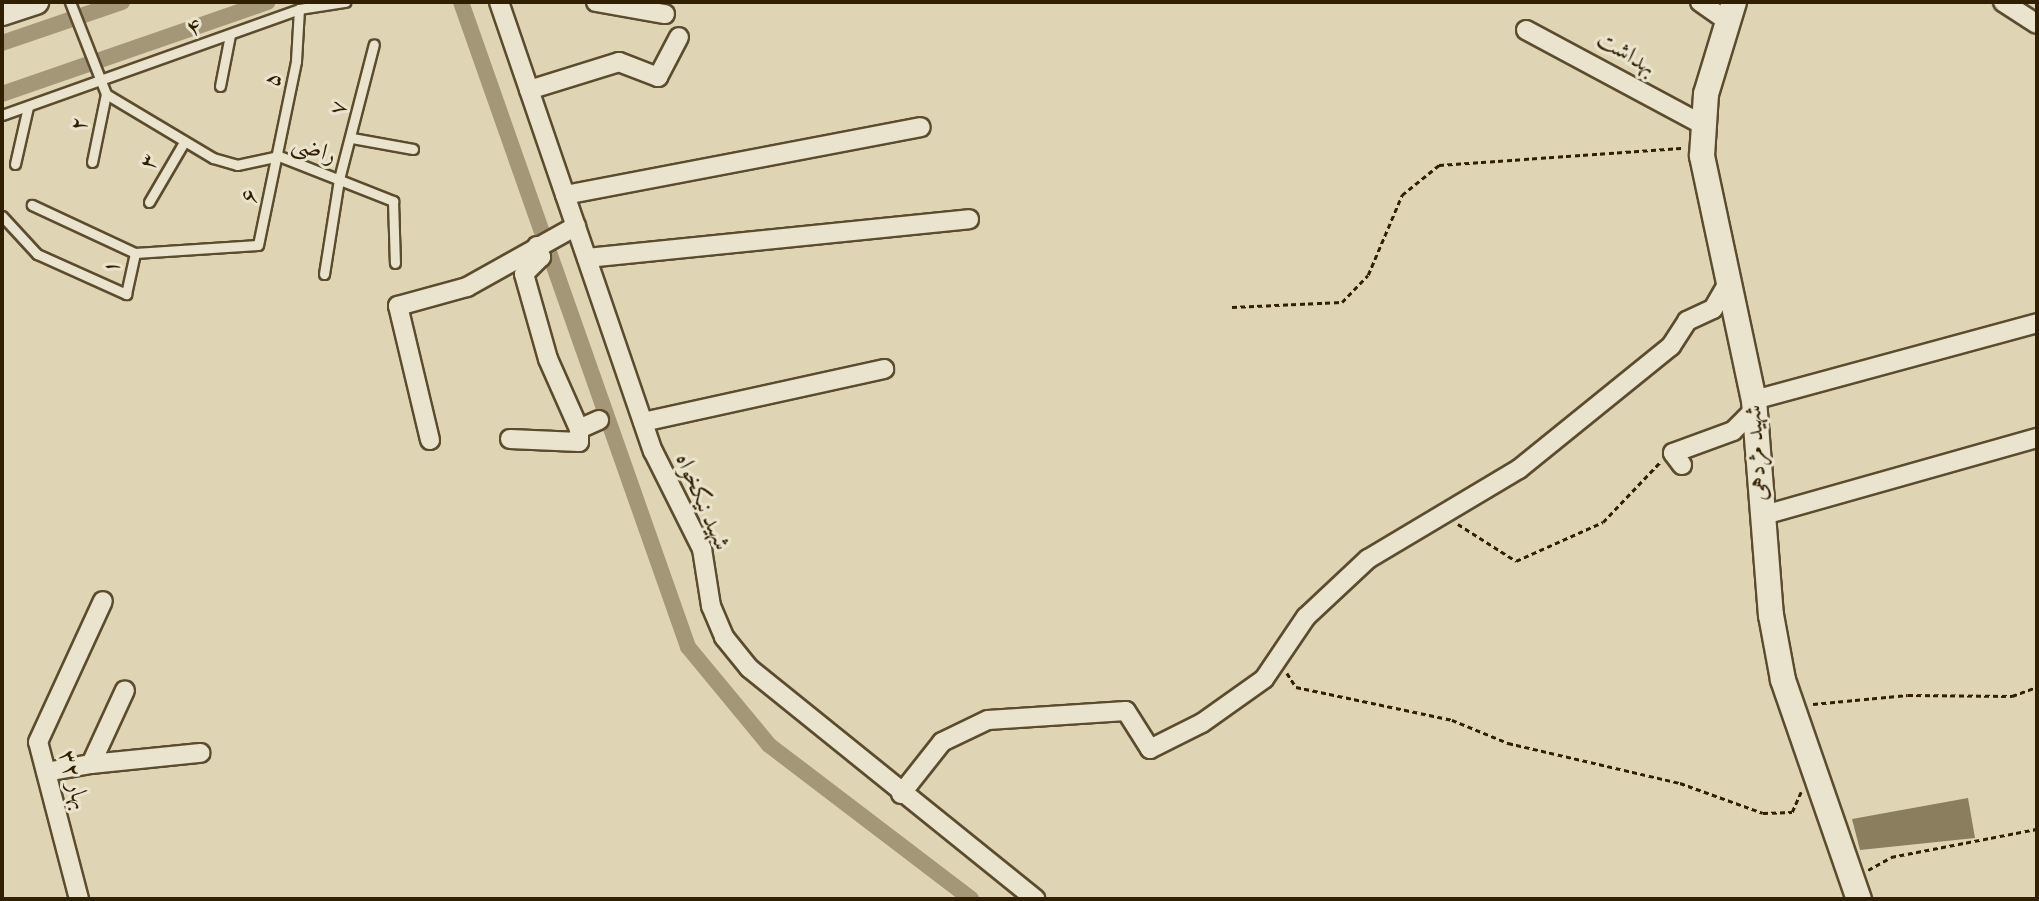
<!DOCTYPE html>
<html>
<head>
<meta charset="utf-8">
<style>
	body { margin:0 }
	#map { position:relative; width:2039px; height:901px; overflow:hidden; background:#dfd5b4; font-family:"Libre Bodoni",Amiri,serif }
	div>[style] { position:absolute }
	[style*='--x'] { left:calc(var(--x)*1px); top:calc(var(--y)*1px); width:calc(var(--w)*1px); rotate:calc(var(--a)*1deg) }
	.canal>* { height:16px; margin:-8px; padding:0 8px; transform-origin:8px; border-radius:8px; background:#a49777 }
	.building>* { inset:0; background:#8b7e5f }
	.path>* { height:2.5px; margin-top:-1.25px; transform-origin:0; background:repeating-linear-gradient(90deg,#311f02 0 5px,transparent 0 8.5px) }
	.roads { filter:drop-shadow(2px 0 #5c4c2e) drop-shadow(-2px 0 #5c4c2e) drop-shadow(0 2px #5c4c2e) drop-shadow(0 -2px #5c4c2e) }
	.service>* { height:9px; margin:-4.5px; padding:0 4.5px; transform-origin:4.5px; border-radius:4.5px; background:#eae4ce }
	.minor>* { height:18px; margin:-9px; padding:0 9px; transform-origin:9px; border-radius:9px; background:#eae4ce }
	.secondary>* { height:24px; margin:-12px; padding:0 12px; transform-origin:12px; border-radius:12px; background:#eae4ce }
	span { translate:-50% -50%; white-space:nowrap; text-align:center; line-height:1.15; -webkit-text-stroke:6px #eae4ce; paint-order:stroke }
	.street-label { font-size:24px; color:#311f02 }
	.frame { position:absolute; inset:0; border:4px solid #311f02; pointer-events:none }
</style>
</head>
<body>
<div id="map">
	<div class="canal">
		<i style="--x:461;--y:2;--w:684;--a:70.61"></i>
		<i style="--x:688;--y:647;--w:127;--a:50.4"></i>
		<i style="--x:769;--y:745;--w:254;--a:37.3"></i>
		<i style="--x:2;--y:43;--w:127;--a:-18.9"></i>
		<i style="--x:2;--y:94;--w:281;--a:-19.1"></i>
	</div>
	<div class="building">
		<i style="clip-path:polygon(1968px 798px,1975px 838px,1860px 850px,1852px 819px)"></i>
	</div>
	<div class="path">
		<i style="--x:1232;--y:307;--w:110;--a:-2.6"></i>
		<i style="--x:1342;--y:302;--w:37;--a:-46"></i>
		<i style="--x:1368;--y:275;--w:87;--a:-67"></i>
		<i style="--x:1402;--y:195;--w:48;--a:-39"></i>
		<i style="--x:1439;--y:165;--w:246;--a:-4"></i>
		<i style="--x:1458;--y:524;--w:69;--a:32.5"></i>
		<i style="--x:1516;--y:561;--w:95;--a:-24.1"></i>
		<i style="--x:1603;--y:522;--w:84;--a:-46.4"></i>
		<i style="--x:1287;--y:673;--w:17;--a:57"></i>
		<i style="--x:1296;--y:687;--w:159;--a:11.9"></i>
		<i style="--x:1452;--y:720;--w:61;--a:22.3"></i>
		<i style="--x:1508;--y:743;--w:177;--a:13.1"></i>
		<i style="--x:1680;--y:783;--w:88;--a:19.9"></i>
		<i style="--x:1763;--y:813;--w:29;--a:-2"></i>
		<i style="--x:1792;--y:812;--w:22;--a:-66"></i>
		<i style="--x:1813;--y:704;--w:95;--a:-5.4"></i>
		<i style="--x:1908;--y:695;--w:104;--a:0.6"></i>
		<i style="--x:2012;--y:696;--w:27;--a:-20"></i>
		<i style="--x:1868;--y:870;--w:26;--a:-29"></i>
		<i style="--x:1891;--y:857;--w:149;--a:-10.9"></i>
	</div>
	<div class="roads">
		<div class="service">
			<i style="--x:70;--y:2;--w:99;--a:68.6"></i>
			<i style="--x:106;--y:94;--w:125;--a:30.9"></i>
			<i style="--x:213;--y:158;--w:25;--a:16"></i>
			<i style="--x:237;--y:165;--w:43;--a:-12.1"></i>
			<i style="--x:279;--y:156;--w:123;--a:21.5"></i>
			<i style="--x:393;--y:201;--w:62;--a:88.2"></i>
			<i style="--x:220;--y:86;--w:52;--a:-78.9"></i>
			<i style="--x:2;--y:115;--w:315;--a:-19.6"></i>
			<i style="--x:299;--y:9;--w:47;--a:-8.7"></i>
			<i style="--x:352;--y:138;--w:62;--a:10.2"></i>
			<i style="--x:92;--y:162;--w:69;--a:-78.4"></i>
			<i style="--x:15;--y:164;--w:58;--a:-77.2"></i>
			<i style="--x:149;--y:202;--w:69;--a:-59.7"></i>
			<i style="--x:2;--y:216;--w:52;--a:47.4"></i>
			<i style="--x:37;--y:254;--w:98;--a:24.2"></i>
			<i style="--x:126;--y:294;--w:42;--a:-77.6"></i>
			<i style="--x:135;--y:253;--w:114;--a:-155"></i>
			<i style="--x:135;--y:253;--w:123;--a:-3.7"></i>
			<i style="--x:258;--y:245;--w:188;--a:-78.3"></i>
			<i style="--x:296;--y:61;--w:52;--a:-86.7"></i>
			<i style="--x:324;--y:274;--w:96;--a:-81"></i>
			<i style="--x:339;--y:179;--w:139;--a:-75.5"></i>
		</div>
		<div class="minor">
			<i style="--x:499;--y:2;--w:475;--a:71.1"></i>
			<i style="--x:653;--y:451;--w:110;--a:63.4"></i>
			<i style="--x:702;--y:549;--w:58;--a:81"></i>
			<i style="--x:711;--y:606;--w:34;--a:67"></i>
			<i style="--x:724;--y:637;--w:40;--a:51"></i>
			<i style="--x:749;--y:668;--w:368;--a:38.9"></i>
			<i style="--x:596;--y:2;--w:70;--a:9.9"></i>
			<i style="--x:1700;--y:2;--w:33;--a:35"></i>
			<i style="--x:2003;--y:2;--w:40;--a:32.9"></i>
			<i style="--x:1526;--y:30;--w:199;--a:28.2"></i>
			<i style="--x:529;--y:90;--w:94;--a:-17.3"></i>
			<i style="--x:619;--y:62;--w:42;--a:21"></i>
			<i style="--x:658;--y:77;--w:45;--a:-62.3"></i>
			<i style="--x:565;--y:195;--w:362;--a:-10.8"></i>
			<i style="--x:537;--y:246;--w:12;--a:70"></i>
			<i style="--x:541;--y:257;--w:24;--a:135"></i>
			<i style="--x:524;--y:274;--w:88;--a:74.2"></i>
			<i style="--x:548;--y:359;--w:77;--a:66.1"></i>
			<i style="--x:587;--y:258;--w:384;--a:-5.8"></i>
			<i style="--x:1754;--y:400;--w:293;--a:-15.2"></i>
			<i style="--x:643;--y:422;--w:247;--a:-12.4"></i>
			<i style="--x:510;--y:439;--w:69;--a:2.5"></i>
			<i style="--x:579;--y:442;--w:13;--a:-90"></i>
			<i style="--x:579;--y:429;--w:22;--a:-24"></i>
			<i style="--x:430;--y:440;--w:138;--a:-103.4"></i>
			<i style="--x:398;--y:306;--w:72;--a:-15.4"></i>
			<i style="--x:467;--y:287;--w:125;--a:-29.2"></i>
			<i style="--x:1682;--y:465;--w:15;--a:-127"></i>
			<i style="--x:1673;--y:453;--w:64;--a:-20.1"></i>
			<i style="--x:1733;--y:431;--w:31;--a:-45"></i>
			<i style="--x:1761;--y:516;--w:287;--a:-15.8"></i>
			<i style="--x:91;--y:764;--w:110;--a:-5.8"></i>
			<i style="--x:46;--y:772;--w:46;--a:-10.1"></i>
			<i style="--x:91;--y:764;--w:81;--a:-65.3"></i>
			<i style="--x:901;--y:794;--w:66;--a:-51.7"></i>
			<i style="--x:942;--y:742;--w:51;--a:-25.6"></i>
			<i style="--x:988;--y:720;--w:138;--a:-3.7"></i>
			<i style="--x:1126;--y:711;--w:45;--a:57.7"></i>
			<i style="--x:1150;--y:749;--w:58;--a:-26.6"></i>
			<i style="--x:1202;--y:723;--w:76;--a:-35.4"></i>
			<i style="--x:1264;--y:679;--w:75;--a:-55.9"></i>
			<i style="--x:1306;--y:617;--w:85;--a:-43.1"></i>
			<i style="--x:1368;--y:559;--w:176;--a:-30.8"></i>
			<i style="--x:1519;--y:469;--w:196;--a:-39"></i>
			<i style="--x:1671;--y:346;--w:30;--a:-57"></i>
			<i style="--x:1687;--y:321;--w:29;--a:-25"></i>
			<i style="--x:1713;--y:309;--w:32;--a:-60"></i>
			<i style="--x:79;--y:899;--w:162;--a:-104.6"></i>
			<i style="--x:38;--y:742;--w:155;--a:-65.3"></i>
		</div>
		<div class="secondary">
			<i style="--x:1734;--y:2;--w:96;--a:106.9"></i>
			<i style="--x:1706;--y:94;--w:62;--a:93.7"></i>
			<i style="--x:1702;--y:156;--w:249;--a:78"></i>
			<i style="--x:1754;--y:400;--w:216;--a:85.5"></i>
			<i style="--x:1771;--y:615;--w:66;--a:79.5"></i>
			<i style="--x:1783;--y:680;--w:232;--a:70.9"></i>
			<i style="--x:2;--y:13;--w:36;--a:-18"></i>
		</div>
	</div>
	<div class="street-label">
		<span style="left:194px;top:28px;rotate:-21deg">۴</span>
		<span style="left:1626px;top:54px;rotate:30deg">بهداشت</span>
		<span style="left:273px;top:80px;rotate:-80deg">۵</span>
		<span style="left:339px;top:108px;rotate:-77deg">۷</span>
		<span style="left:80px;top:124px;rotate:-78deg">۲</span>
		<span style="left:314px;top:150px;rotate:19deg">راضی</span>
		<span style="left:150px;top:162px;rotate:-60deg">۳</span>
		<span style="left:250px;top:196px;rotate:-77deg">۶</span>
		<span style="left:112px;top:267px;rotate:-79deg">۱</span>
		<span style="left:1757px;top:453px;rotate:-94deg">شهید مژدهی</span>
		<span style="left:702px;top:502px;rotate:66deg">شهید نیکخواه</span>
		<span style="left:73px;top:780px;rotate:75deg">بهار ۳۲</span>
	</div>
	<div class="frame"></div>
</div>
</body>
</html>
